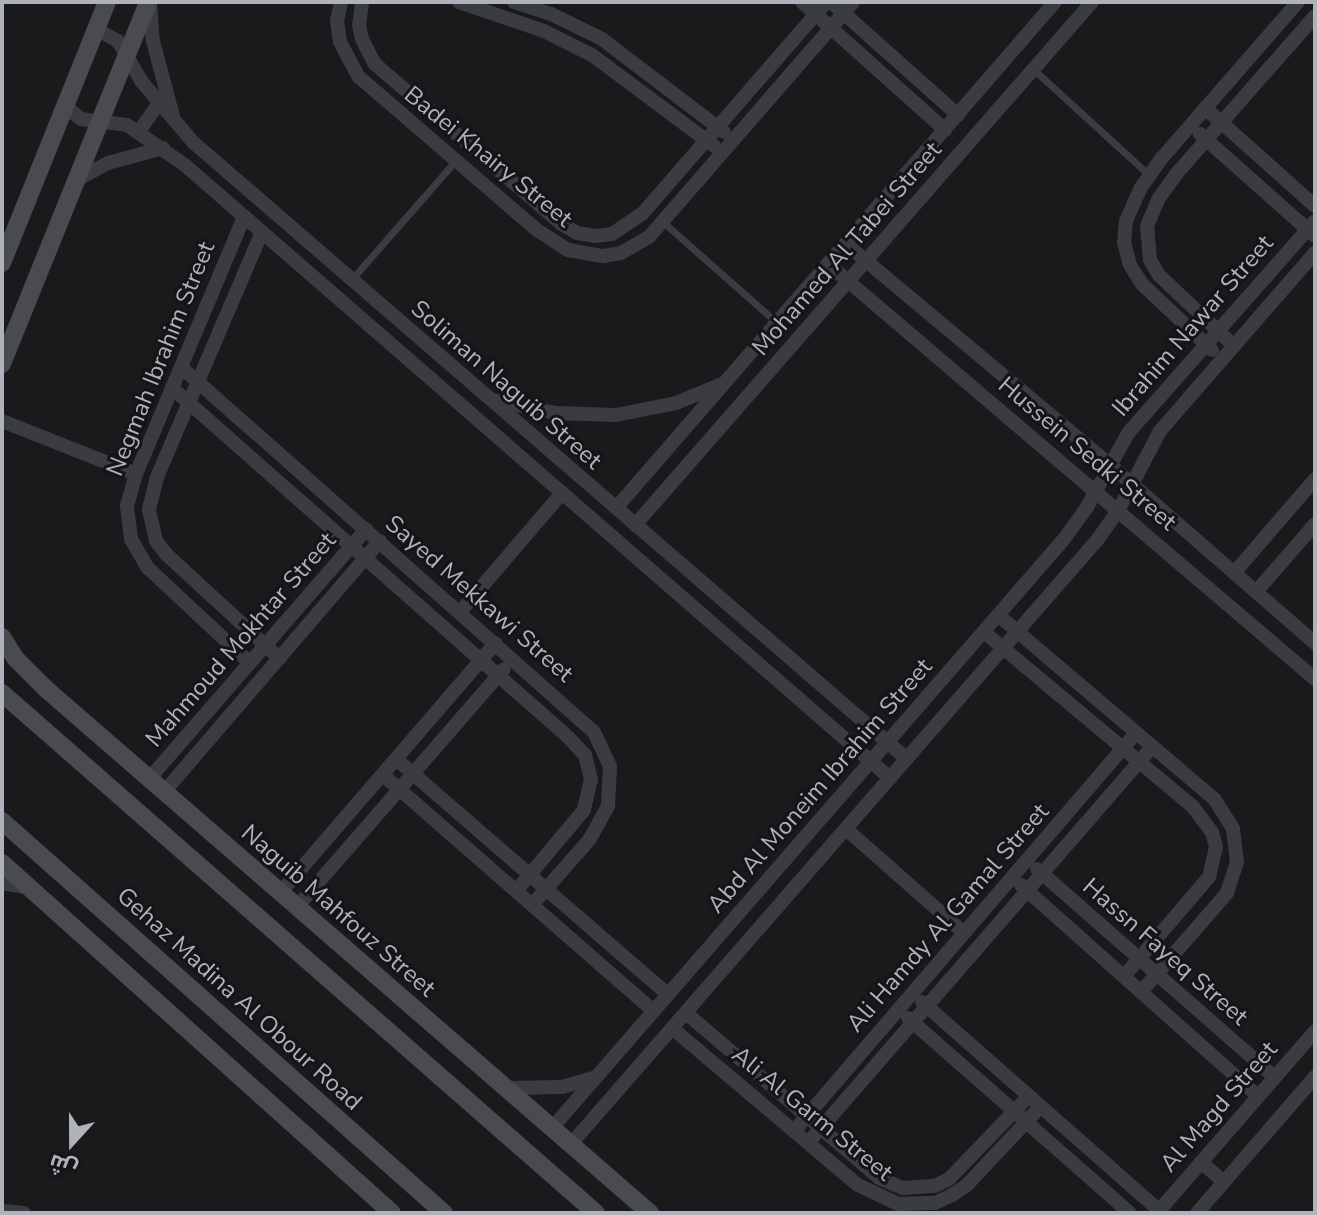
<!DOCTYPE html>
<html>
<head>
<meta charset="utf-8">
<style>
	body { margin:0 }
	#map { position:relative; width:1317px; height:1215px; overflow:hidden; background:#1a1a1c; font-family:"Nunito Sans",Cairo,sans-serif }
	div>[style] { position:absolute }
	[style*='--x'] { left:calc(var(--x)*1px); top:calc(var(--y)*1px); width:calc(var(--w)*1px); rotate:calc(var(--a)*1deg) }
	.lane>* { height:7px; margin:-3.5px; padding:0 3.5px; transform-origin:3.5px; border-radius:3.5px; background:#3b3c41 }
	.street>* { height:14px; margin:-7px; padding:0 7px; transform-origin:7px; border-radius:7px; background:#3b3c41 }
	.secondary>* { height:18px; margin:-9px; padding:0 9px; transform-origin:9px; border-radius:9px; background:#494b51 }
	span { translate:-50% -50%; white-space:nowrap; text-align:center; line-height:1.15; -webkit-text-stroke:6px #151517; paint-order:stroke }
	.street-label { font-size:24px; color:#aeb2bb }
	.frame { position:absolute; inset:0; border:4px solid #aeb2bb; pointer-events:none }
	.north { position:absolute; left:32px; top:1103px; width:80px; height:80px; -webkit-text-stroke:6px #151517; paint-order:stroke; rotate:201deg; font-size:22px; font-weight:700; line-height:32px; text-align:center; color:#aeb2bb }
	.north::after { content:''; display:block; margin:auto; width:28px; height:36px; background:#aeb2bb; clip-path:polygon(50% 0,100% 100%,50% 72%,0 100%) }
</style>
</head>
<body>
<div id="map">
	<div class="lane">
		<i style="--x:1033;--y:69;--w:157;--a:42.4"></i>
		<i style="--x:663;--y:222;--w:152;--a:41.5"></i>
		<i style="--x:351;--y:280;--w:158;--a:-48.8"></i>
	</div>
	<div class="street">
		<i style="--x:150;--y:2;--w:39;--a:86"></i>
		<i style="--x:153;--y:41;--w:78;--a:75.1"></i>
		<i style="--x:341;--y:2;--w:19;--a:102"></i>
		<i style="--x:337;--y:21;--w:21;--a:82"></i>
		<i style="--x:340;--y:42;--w:40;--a:62"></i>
		<i style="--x:359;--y:77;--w:235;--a:40.7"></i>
		<i style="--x:537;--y:230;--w:37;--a:33"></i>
		<i style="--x:568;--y:250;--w:36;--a:10"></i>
		<i style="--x:603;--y:256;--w:18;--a:-9"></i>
		<i style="--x:621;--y:253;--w:32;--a:-30"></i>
		<i style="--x:649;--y:237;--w:311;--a:-49"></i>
		<i style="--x:362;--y:2;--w:23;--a:97"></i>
		<i style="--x:359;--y:25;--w:14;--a:78"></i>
		<i style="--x:362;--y:39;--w:28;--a:63"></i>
		<i style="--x:375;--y:64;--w:246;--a:40.6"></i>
		<i style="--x:562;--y:224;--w:17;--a:31"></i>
		<i style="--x:577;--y:233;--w:18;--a:9"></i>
		<i style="--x:595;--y:236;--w:17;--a:-7"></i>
		<i style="--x:612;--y:234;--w:36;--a:-34"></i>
		<i style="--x:642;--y:214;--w:281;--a:-49"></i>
		<i style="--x:459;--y:2;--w:90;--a:18.8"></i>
		<i style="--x:544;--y:31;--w:54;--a:26.6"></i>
		<i style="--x:592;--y:55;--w:152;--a:36.7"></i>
		<i style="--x:514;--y:2;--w:39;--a:18"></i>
		<i style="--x:551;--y:14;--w:57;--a:26.1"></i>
		<i style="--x:602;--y:39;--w:153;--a:37.3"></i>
		<i style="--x:802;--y:2;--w:192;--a:41.8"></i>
		<i style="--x:831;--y:2;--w:170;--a:41.7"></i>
		<i style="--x:96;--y:29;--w:25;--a:29"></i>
		<i style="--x:118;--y:41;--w:48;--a:59.7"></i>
		<i style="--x:142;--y:82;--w:80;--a:49.6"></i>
		<i style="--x:194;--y:143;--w:942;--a:40.83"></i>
		<i style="--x:65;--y:106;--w:21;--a:39"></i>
		<i style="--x:81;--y:119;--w:46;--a:7.4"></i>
		<i style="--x:127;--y:125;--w:72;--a:34.8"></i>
		<i style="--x:186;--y:166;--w:933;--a:41"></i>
		<i style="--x:1205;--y:108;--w:147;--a:41.7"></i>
		<i style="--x:139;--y:131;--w:34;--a:-54"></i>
		<i style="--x:1200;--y:134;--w:154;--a:41.6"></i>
		<i style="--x:76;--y:180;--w:36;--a:-28"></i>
		<i style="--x:108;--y:163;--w:57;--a:-15.3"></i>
		<i style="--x:244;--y:217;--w:279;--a:112.8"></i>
		<i style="--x:136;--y:474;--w:33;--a:106"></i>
		<i style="--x:127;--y:506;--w:33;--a:83"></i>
		<i style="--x:131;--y:539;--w:34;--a:60"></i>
		<i style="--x:148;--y:568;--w:139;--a:43"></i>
		<i style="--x:262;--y:232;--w:267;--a:113.2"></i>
		<i style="--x:157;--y:477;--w:34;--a:104"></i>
		<i style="--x:149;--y:510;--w:32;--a:77"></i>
		<i style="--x:156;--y:541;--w:16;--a:52"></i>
		<i style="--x:166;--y:554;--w:154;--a:42.6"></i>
		<i style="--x:846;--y:244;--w:343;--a:39.9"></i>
		<i style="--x:1109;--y:464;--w:273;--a:41"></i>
		<i style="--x:828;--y:264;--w:640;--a:40.44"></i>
		<i style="--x:1234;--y:346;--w:103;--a:-136.6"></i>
		<i style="--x:1159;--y:275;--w:17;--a:-121"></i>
		<i style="--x:1150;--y:260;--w:34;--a:-95"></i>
		<i style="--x:1147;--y:226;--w:30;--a:-67"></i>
		<i style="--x:1159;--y:198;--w:32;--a:-54"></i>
		<i style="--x:1178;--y:172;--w:208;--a:-48.7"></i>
		<i style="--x:1212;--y:350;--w:96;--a:-136.7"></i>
		<i style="--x:1142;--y:284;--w:22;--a:-122"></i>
		<i style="--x:1130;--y:265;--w:23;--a:-105"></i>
		<i style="--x:1124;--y:243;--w:22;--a:-85"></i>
		<i style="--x:1126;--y:221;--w:35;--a:-66"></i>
		<i style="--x:1140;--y:189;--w:37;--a:-55"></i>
		<i style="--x:1161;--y:159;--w:208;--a:-48.9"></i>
		<i style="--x:181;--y:367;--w:551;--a:41.47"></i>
		<i style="--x:594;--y:732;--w:38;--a:65"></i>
		<i style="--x:610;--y:767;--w:39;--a:93"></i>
		<i style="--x:608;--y:806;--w:39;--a:119"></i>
		<i style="--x:589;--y:840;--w:86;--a:131.2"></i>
		<i style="--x:172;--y:388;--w:528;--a:41.39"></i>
		<i style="--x:568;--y:737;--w:25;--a:47"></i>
		<i style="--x:585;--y:755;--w:25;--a:76"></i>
		<i style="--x:591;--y:779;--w:32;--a:103"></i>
		<i style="--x:584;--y:810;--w:106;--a:130"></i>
		<i style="--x:493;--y:400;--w:63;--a:11.8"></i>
		<i style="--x:555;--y:413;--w:61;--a:1.9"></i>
		<i style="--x:616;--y:415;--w:61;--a:-11.3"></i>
		<i style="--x:676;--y:403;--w:50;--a:-22.4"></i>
		<i style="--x:2;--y:421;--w:144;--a:21.6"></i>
		<i style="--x:616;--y:508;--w:670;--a:-49.06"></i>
		<i style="--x:635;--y:525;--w:695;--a:-48.85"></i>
		<i style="--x:1234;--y:573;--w:124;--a:-49.2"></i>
		<i style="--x:1256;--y:592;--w:90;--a:-49.1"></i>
		<i style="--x:460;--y:612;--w:157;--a:-49.4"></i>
		<i style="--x:998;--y:615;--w:285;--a:40.4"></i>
		<i style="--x:1215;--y:800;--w:34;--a:58"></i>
		<i style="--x:1233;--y:829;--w:33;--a:83"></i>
		<i style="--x:1237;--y:862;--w:33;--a:108"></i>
		<i style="--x:1227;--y:893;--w:131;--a:131"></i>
		<i style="--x:984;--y:632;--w:273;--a:39.9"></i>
		<i style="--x:1193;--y:807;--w:31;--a:53"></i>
		<i style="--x:1212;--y:832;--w:16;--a:75"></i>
		<i style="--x:1216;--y:847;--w:31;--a:103"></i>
		<i style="--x:1209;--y:877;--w:130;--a:130.6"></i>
		<i style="--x:396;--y:759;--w:360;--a:40.9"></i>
		<i style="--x:383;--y:775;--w:359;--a:41.1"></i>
		<i style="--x:149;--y:779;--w:331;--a:-49"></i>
		<i style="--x:164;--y:792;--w:331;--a:-49.3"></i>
		<i style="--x:846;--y:829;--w:157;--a:41.4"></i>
		<i style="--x:1037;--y:869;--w:316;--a:41.2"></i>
		<i style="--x:2;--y:883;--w:27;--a:10"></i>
		<i style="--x:1021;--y:885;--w:317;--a:41.7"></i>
		<i style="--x:280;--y:893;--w:330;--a:-49.2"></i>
		<i style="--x:297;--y:907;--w:315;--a:-49"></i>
		<i style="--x:922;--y:1002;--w:315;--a:41.3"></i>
		<i style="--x:686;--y:1013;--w:254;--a:40.5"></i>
		<i style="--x:879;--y:1178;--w:26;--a:23"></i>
		<i style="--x:903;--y:1188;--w:32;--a:-4"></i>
		<i style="--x:935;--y:1186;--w:16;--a:-27"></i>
		<i style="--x:949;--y:1179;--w:115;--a:-46.1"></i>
		<i style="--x:908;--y:1018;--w:295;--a:41.3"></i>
		<i style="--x:672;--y:1028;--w:243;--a:40.2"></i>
		<i style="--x:858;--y:1185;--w:44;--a:25.4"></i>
		<i style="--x:898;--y:1204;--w:37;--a:-2"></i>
		<i style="--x:935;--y:1203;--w:19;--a:-25"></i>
		<i style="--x:952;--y:1195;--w:18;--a:-34"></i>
		<i style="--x:967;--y:1185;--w:108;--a:-46.9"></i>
		<i style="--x:506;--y:1088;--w:56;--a:-1"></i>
		<i style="--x:562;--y:1087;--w:35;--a:-16"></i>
		<i style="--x:552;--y:1128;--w:780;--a:-49"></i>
		<i style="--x:1064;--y:539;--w:39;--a:-54"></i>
		<i style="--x:1087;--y:507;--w:86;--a:-60.8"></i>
		<i style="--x:1129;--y:432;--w:281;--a:-48.6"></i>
		<i style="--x:794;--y:1131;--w:525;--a:-49.33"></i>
		<i style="--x:808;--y:1143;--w:525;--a:-49.02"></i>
		<i style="--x:571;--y:1144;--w:802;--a:-48.94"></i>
		<i style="--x:1098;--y:539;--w:37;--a:-55"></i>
		<i style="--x:1119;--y:509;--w:88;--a:-62.3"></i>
		<i style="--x:1160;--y:431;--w:236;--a:-49"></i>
		<i style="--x:1201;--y:1162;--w:30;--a:41"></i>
		<i style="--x:2;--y:1211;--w:22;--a:5"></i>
		<i style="--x:1157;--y:1213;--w:241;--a:-49"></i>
		<i style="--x:1197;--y:1213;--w:180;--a:-49.1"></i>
	</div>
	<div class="secondary">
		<i style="--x:2;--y:263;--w:281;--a:-68.1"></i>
		<i style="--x:2;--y:364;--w:390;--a:-68"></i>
		<i style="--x:2;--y:637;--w:26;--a:58"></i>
		<i style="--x:16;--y:659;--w:42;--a:45"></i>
		<i style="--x:46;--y:689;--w:800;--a:40.94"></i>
		<i style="--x:2;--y:693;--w:789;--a:41.2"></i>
		<i style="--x:2;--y:821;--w:591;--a:41.57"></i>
		<i style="--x:2;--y:863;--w:524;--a:41.91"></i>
	</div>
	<div class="street-label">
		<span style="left:488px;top:157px;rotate:39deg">Badei Khairy Street</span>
		<span style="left:847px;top:249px;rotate:-49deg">Mohamed Al Tabei Street</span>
		<span style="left:1193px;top:326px;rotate:-49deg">Ibrahim Nawar Street</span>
		<span style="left:161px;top:359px;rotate:-68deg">Negmah Ibrahim Street</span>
		<span style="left:506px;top:385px;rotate:41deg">Soliman Naguib Street</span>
		<span style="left:1087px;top:454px;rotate:40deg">Hussein Sedki Street</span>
		<span style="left:479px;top:599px;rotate:41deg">Sayed Mekkawi Street</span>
		<span style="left:241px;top:640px;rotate:-49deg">Mahmoud Mokhtar Street</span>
		<span style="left:820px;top:786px;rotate:-49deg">Abd Al Moneim Ibrahim Street</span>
		<span style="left:338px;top:911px;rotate:41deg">Naguib Mahfouz Street</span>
		<span style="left:948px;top:918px;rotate:-49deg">Ali Hamdy Al Gamal Street</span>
		<span style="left:1165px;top:952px;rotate:41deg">Hassn Fayeq Street</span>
		<span style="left:239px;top:999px;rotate:42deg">Gehaz Madina Al Obour Road</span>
		<span style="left:1219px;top:1107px;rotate:-49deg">Al Magd Street</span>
		<span style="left:812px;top:1114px;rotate:39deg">Ali Al Garm Street</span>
	</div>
	<div class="frame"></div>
	<div class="north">ش</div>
</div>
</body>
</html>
